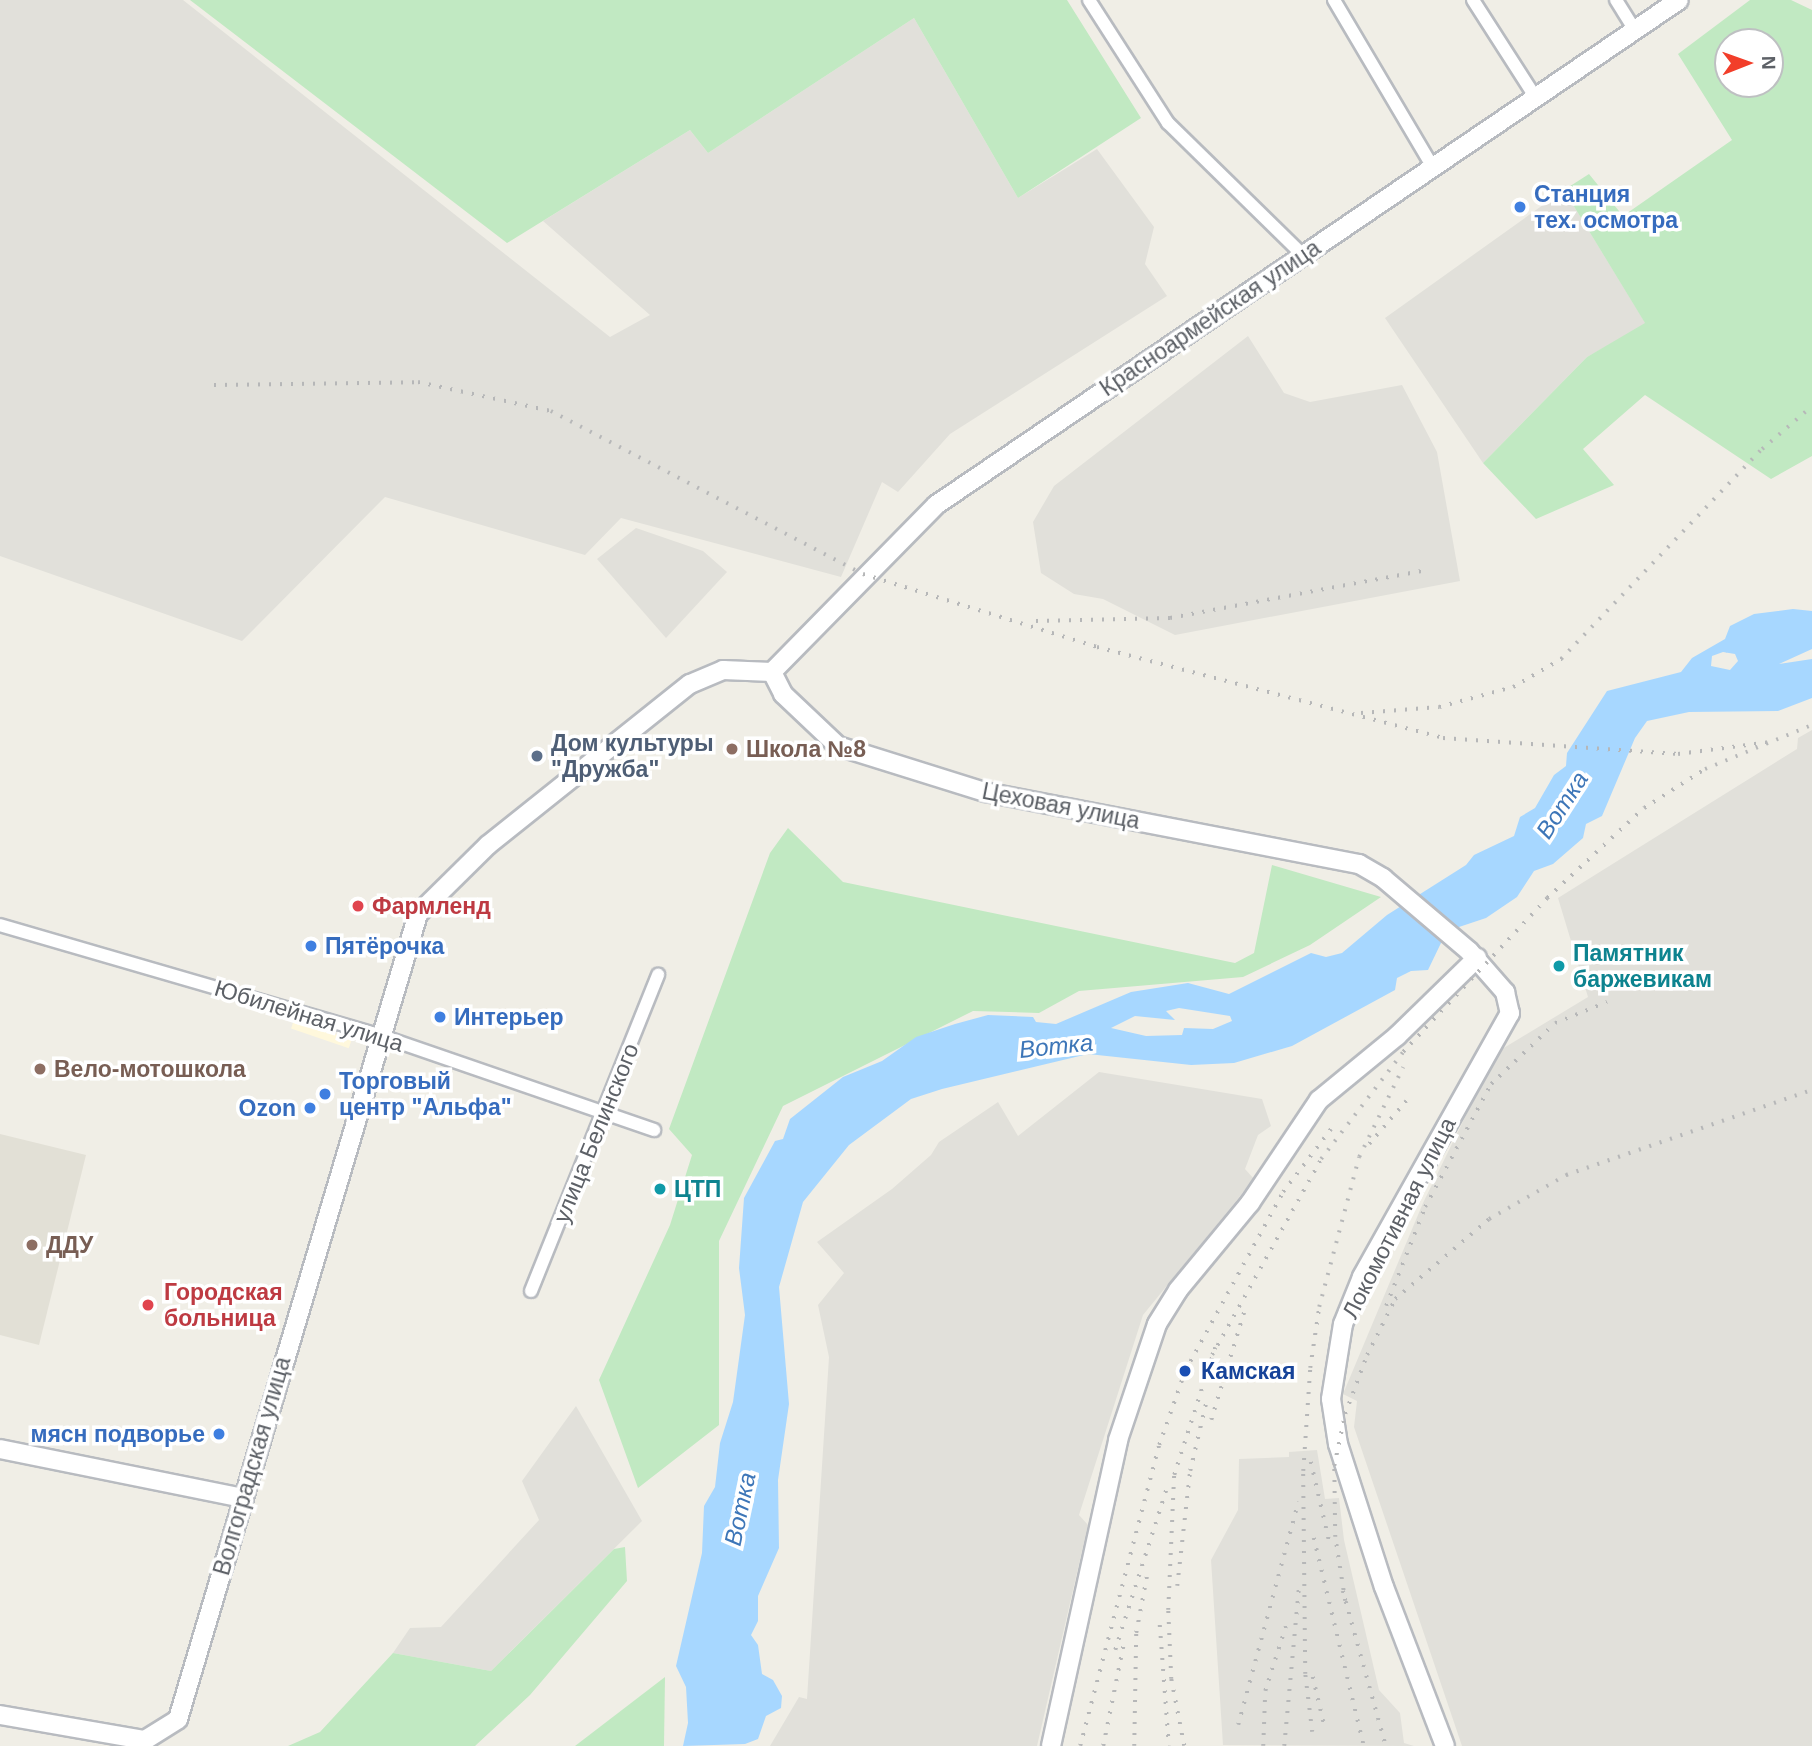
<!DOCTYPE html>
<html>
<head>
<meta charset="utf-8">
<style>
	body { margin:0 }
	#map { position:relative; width:1812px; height:1746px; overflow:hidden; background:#f0eee6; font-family:Arial,sans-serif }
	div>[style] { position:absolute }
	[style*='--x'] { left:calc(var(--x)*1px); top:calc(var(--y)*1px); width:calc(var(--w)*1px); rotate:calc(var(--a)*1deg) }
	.commercial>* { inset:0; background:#fff8dc; transform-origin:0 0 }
	.industrial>* { inset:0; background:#e1e0da }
	.education>* { inset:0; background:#e2e0d6 }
	.green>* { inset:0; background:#c1e9c2 }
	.water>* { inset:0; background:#a7d7ff }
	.roads { filter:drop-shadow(2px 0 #b8bbc0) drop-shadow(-2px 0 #b8bbc0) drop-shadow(0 2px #b8bbc0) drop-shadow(0 -2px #b8bbc0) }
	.street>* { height:12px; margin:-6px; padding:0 6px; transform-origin:6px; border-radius:6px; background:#fff }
	.secondary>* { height:18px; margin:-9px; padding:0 9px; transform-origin:9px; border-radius:9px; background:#fff }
	.rail>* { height:3.5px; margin-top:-1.75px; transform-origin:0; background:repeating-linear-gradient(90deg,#b6b7b8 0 2px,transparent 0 11px) }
	.dots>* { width:19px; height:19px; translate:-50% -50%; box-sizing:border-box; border:4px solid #fff; border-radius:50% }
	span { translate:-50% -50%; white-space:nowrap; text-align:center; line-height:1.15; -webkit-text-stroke:7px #fff; paint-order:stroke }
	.shop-label { font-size:23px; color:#366cbe; font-weight:700 }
	.left { translate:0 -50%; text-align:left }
	.right { translate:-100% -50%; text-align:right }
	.street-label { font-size:23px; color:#5d6167 }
	.service-label { font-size:23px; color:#4e5e75; font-weight:700 }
	.education-label { font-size:23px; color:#785e54; font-weight:700 }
	.health-label { font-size:23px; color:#be3a42; font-weight:700 }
	.culture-label { font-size:23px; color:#0d838f; font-weight:700 }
	.transit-label { font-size:23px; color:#164399; font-weight:700 }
	.water-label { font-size:24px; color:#3d76b8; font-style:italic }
	.north { position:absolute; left:1714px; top:28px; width:70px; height:70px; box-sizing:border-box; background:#fff; border:2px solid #bec0c2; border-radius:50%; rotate:89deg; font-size:19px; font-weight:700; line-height:28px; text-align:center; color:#5d6167 }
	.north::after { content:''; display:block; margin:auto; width:24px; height:32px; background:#f23e2a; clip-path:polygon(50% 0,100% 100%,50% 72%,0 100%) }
</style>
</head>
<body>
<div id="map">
	<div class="commercial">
		<i style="left:294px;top:1020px;width:61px;height:9px;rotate:19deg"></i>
	</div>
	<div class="industrial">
		<i style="clip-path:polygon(0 0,183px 0,610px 337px,650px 315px,543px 221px,690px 130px,708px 153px,914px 18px,1018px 198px,1097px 149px,1154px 227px,1145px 264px,1167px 296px,950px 434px,898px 492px,882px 482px,841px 577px,621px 518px,585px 555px,385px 497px,242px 641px,0 556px)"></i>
		<i style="clip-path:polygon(1564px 190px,1646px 324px,1587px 357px,1483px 463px,1385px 318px)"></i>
		<i style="clip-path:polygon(1248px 336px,1284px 393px,1310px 402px,1402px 385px,1437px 452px,1460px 581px,1175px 635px,1103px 599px,1074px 594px,1041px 573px,1033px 522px,1054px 486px)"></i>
		<i style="clip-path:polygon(636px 528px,703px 551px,727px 572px,666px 638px,597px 559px)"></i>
		<i style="clip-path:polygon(1812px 730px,1812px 1746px,1462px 1746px,1354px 1427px,1357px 1401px,1343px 1394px,1423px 1203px,1497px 1052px,1588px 997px,1558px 898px,1797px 749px,1798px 738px)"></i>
		<i style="clip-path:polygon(1099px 1072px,1262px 1099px,1271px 1126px,1258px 1135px,1245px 1169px,1254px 1179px,1143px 1315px,1079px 1515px,1088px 1525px,1037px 1746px,770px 1746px,799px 1697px,807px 1699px,829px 1357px,818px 1305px,844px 1273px,817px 1242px,892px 1189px,931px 1155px,939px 1142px,998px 1102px,1018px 1136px)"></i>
		<i style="clip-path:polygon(576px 1406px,642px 1521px,491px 1671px,393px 1653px,410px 1628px,441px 1627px,539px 1520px,522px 1481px)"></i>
		<i style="clip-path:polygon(1317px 1450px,1325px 1499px,1339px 1498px,1344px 1540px,1379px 1690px,1400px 1713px,1404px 1743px,1414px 1746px,1223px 1745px,1211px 1560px,1238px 1510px,1239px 1459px,1289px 1457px,1289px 1452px)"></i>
	</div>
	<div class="education">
		<i style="clip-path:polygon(0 1134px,86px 1155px,39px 1345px,0 1335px)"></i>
	</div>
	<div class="green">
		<i style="clip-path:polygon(190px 0,1067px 0,1141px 118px,1018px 198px,914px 18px,708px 153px,690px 130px,507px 243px)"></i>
		<i style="clip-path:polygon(evenodd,1750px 0,1791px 0,1812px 10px,1812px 456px,1771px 479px,1645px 395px,1583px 449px,1614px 485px,1536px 519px,1483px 463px,1587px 357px,1645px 323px,1564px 190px,1589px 174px,1623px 216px,1732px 140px,1678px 54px,1750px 0,1728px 42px,1770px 42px,1770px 84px,1728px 84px,1728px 42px)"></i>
		<i style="clip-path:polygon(788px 828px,843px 882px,1235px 963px,1254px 953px,1272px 865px,1381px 897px,1310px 945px,1243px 977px,1079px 991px,1039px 1013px,973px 1011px,783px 1106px,719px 1241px,719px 1425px,638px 1488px,599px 1380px,670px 1225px,692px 1155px,669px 1129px,770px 853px)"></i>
		<i style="clip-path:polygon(625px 1547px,627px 1581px,530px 1695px,475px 1746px,288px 1746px,320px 1732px,393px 1653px,491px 1671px,614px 1549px)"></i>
		<i style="clip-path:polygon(665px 1677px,664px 1746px,575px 1746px)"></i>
	</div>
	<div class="water">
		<i style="clip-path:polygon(evenodd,1793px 609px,1812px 611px,1812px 649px,1779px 664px,1812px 659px,1812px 698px,1778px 711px,1689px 712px,1647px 721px,1635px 738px,1602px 816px,1586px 824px,1583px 838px,1553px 864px,1534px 871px,1517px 897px,1486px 918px,1459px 927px,1441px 943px,1428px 970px,1411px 971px,1397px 978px,1395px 990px,1292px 1046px,1234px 1063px,1191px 1065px,1088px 1054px,942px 1089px,911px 1099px,849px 1145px,803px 1202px,779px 1287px,789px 1404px,778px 1480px,779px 1548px,758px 1596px,758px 1621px,751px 1635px,758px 1645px,762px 1674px,773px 1680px,782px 1696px,781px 1708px,766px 1716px,758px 1739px,745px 1744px,683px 1746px,688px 1723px,686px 1687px,676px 1666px,702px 1553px,704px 1506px,715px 1487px,720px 1443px,733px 1402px,745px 1315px,739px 1268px,744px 1198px,775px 1141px,783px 1139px,790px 1119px,843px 1077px,882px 1061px,916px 1037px,955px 1024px,988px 1015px,1033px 1017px,1036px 1022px,1056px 1024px,1131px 992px,1188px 983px,1229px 994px,1311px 953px,1326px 957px,1342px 953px,1387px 915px,1466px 865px,1474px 855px,1514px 836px,1520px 817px,1535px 808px,1554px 775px,1566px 766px,1567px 753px,1607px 691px,1681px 672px,1692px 658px,1725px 639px,1730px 626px,1754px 614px,1793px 609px,1723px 652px,1735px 654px,1738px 661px,1730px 670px,1711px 666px,1712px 656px,1723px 652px,1793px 609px,1179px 1008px,1230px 1016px,1232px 1021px,1213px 1029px,1184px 1028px,1182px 1035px,1146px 1036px,1111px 1028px,1135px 1016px,1175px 1020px,1166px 1011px,1179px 1008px)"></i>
	</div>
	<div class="roads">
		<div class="street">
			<i style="--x:1089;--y:0;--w:146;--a:57.3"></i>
			<i style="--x:1168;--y:123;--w:190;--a:44.4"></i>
			<i style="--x:1334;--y:0;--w:196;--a:59.4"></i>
			<i style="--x:1473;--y:0;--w:117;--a:57.3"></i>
			<i style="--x:1616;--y:0;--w:36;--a:58"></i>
			<i style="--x:0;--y:925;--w:397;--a:16.2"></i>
			<i style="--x:381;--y:1036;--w:289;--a:19"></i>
			<i style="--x:531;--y:1291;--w:341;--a:-68.1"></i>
		</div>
		<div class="secondary">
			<i style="--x:772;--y:672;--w:25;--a:63"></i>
			<i style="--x:783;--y:694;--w:76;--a:43.4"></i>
			<i style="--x:838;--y:746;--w:154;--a:17.4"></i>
			<i style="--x:985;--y:792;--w:381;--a:10.9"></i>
			<i style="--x:1359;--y:864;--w:28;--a:30"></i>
			<i style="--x:1383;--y:878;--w:113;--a:40.3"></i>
			<i style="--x:1469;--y:951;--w:55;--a:48.7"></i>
			<i style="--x:1505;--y:992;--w:22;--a:77"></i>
			<i style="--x:1510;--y:1013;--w:303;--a:119.3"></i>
			<i style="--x:1362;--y:1277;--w:51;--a:112"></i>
			<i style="--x:1343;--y:1324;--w:76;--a:99.1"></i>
			<i style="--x:1331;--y:1399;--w:46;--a:81.2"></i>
			<i style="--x:1338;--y:1444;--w:150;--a:72.2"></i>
			<i style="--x:1384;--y:1587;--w:170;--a:69"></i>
			<i style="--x:772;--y:672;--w:234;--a:-45.5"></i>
			<i style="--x:936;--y:505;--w:898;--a:-34.2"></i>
			<i style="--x:0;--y:1449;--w:247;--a:11.4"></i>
			<i style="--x:0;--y:1715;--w:147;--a:9.8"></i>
			<i style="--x:145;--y:1740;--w:39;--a:-32"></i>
			<i style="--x:178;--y:1719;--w:840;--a:-73.4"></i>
			<i style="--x:418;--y:914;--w:98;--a:-44.6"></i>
			<i style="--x:488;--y:845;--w:258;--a:-38.6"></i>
			<i style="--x:690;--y:684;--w:36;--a:-23"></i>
			<i style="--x:723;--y:670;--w:49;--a:2.3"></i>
			<i style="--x:1051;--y:1746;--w:313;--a:-77.6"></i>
			<i style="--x:1118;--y:1440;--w:122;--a:-71.4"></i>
			<i style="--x:1157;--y:1324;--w:40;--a:-58"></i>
			<i style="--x:1178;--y:1290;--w:113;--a:-50.4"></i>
			<i style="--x:1250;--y:1203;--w:124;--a:-56.2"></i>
			<i style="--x:1319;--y:1100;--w:101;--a:-39.4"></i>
			<i style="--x:1397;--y:1036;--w:112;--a:-44.3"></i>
		</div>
	</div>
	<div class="rail">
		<i style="--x:214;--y:385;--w:204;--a:-0.8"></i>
		<i style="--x:418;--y:382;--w:136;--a:12.3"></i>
		<i style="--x:551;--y:411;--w:352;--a:27.6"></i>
		<i style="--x:863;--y:574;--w:245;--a:17.3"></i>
		<i style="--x:1097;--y:647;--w:358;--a:14.7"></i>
		<i style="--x:1443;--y:738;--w:236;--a:3.9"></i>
		<i style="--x:1678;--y:754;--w:93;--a:-7.4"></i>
		<i style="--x:1036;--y:621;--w:134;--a:-1.3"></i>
		<i style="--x:1170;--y:618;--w:260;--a:-10.6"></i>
		<i style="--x:1361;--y:713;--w:78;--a:-4.4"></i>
		<i style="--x:1439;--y:707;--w:77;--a:-15.1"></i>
		<i style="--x:1513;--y:687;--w:56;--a:-30.3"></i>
		<i style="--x:1561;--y:659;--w:291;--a:-46.3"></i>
		<i style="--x:1762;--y:449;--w:66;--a:-40.7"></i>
		<i style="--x:1369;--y:1144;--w:57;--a:-49.3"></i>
		<i style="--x:1386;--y:1306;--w:106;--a:-68.5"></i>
		<i style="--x:1425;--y:1207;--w:140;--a:-61.8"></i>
		<i style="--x:1491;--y:1084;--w:88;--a:-43.6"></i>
		<i style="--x:1555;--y:1023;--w:56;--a:-22"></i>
		<i style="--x:1212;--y:1355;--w:224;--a:-60.9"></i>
		<i style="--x:1321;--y:1159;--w:135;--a:-52.5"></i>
		<i style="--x:1403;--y:1052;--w:211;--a:-46.9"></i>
		<i style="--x:1547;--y:898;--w:132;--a:-42.9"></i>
		<i style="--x:1644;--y:808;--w:72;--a:-32.6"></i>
		<i style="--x:1705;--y:769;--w:116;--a:-22.4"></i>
		<i style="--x:1211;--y:1420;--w:116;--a:-73"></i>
		<i style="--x:1311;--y:1462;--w:80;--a:77"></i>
		<i style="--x:1314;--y:1538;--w:214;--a:76.5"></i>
		<i style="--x:1177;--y:1586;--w:116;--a:-83.6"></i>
		<i style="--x:1190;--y:1471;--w:70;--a:-76.8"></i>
		<i style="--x:1343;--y:1591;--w:161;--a:74.5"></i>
		<i style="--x:1345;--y:1601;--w:65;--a:-98.9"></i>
		<i style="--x:1335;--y:1537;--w:71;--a:-90.8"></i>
		<i style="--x:1334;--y:1466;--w:53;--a:-78.1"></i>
		<i style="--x:1345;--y:1414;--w:63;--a:-69.6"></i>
		<i style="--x:1367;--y:1355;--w:63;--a:-63.4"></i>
		<i style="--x:1395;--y:1299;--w:123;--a:-40.4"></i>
		<i style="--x:1489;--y:1219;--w:89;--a:-29.7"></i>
		<i style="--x:1566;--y:1175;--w:260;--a:-19.1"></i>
		<i style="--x:1160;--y:1625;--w:121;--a:85.7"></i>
		<i style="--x:1115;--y:1650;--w:171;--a:-72.3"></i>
		<i style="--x:1313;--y:1677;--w:52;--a:76.8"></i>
		<i style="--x:1238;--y:1725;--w:231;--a:-74.9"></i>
		<i style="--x:1312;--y:1732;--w:58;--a:-96.9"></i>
		<i style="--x:1305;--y:1674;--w:203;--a:-90.6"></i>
		<i style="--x:1303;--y:1471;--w:103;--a:-86.1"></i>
		<i style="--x:1310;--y:1368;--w:62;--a:-81.6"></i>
		<i style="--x:1319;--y:1307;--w:155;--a:-75.1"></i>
		<i style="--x:1359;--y:1157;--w:100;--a:-63.9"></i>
		<i style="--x:1080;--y:1746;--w:311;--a:-75.3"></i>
		<i style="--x:1159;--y:1445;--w:78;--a:-70.6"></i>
		<i style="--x:1185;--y:1371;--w:204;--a:-61.3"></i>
		<i style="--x:1283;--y:1192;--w:79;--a:-52.7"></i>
		<i style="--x:1103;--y:1746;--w:106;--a:-78.6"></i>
		<i style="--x:1134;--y:1746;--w:113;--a:-89"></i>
		<i style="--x:1136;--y:1633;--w:59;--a:-79.3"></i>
		<i style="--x:1184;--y:1746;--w:68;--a:-101"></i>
		<i style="--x:1171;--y:1679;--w:69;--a:-92.5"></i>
		<i style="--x:1168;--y:1610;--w:135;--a:-87.5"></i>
		<i style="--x:1174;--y:1475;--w:134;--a:-72.2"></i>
		<i style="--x:1263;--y:1746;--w:55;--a:-87.9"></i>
		<i style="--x:1265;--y:1691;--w:72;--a:-72.3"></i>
		<i style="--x:1284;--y:1746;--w:163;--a:-84.7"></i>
	</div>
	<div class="dots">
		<i style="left:1520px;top:207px;background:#3f7fe0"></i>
		<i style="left:732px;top:749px;background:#8d6e63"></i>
		<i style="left:537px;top:756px;background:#5c6f8a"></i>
		<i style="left:358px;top:906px;background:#e0444e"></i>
		<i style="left:311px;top:946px;background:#3f7fe0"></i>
		<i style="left:1559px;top:966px;background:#0f9aa8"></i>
		<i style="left:440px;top:1017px;background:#3f7fe0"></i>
		<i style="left:40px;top:1069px;background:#8d6e63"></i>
		<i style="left:325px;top:1094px;background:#3f7fe0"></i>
		<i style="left:310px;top:1108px;background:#3f7fe0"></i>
		<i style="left:660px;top:1189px;background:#0f9aa8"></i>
		<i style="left:32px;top:1245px;background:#8d6e63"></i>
		<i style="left:148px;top:1305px;background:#e0444e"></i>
		<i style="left:1185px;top:1371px;background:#1a4fb4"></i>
		<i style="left:219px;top:1434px;background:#3f7fe0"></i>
	</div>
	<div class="shop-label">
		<span class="left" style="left:1534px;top:207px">Станция<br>тех. осмотра</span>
		<span class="left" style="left:325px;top:946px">Пятёрочка</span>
		<span class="left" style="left:454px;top:1017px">Интерьер</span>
		<span class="left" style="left:339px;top:1094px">Торговый<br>центр "Альфа"</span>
		<span class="right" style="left:296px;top:1108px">Ozon</span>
		<span class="right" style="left:205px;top:1434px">мясн подворье</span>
	</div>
	<div class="street-label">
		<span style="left:1210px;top:318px;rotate:-34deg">Красноармейская улица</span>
		<span style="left:1061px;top:806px;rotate:11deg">Цеховая улица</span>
		<span style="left:309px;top:1016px;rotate:17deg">Юбилейная улица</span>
		<span style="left:596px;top:1133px;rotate:-68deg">улица Белинского</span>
		<span style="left:1399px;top:1218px;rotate:-63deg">Локомотивная улица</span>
		<span style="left:252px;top:1466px;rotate:-74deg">Волгоградская улица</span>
	</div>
	<div class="service-label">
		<span class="left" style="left:551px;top:756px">Дом культуры<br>"Дружба"</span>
	</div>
	<div class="education-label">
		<span class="left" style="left:746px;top:749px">Школа №8</span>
		<span class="left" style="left:54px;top:1069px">Вело-мотошкола</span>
		<span class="left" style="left:46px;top:1245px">ДДУ</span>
	</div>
	<div class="health-label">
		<span class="left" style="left:372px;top:906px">Фармленд</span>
		<span class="left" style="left:164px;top:1305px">Городская<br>больница</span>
	</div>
	<div class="culture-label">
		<span class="left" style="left:1573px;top:966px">Памятник<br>баржевикам</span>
		<span class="left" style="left:674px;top:1189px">ЦТП</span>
	</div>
	<div class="transit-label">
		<span class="left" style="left:1201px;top:1371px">Камская</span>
	</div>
	<div class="water-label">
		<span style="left:1562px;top:805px;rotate:-57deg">Вотка</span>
		<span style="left:1056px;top:1046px;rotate:-6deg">Вотка</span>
		<span style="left:740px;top:1509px;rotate:-78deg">Вотка</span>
	</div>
	<div class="north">N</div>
</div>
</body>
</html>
